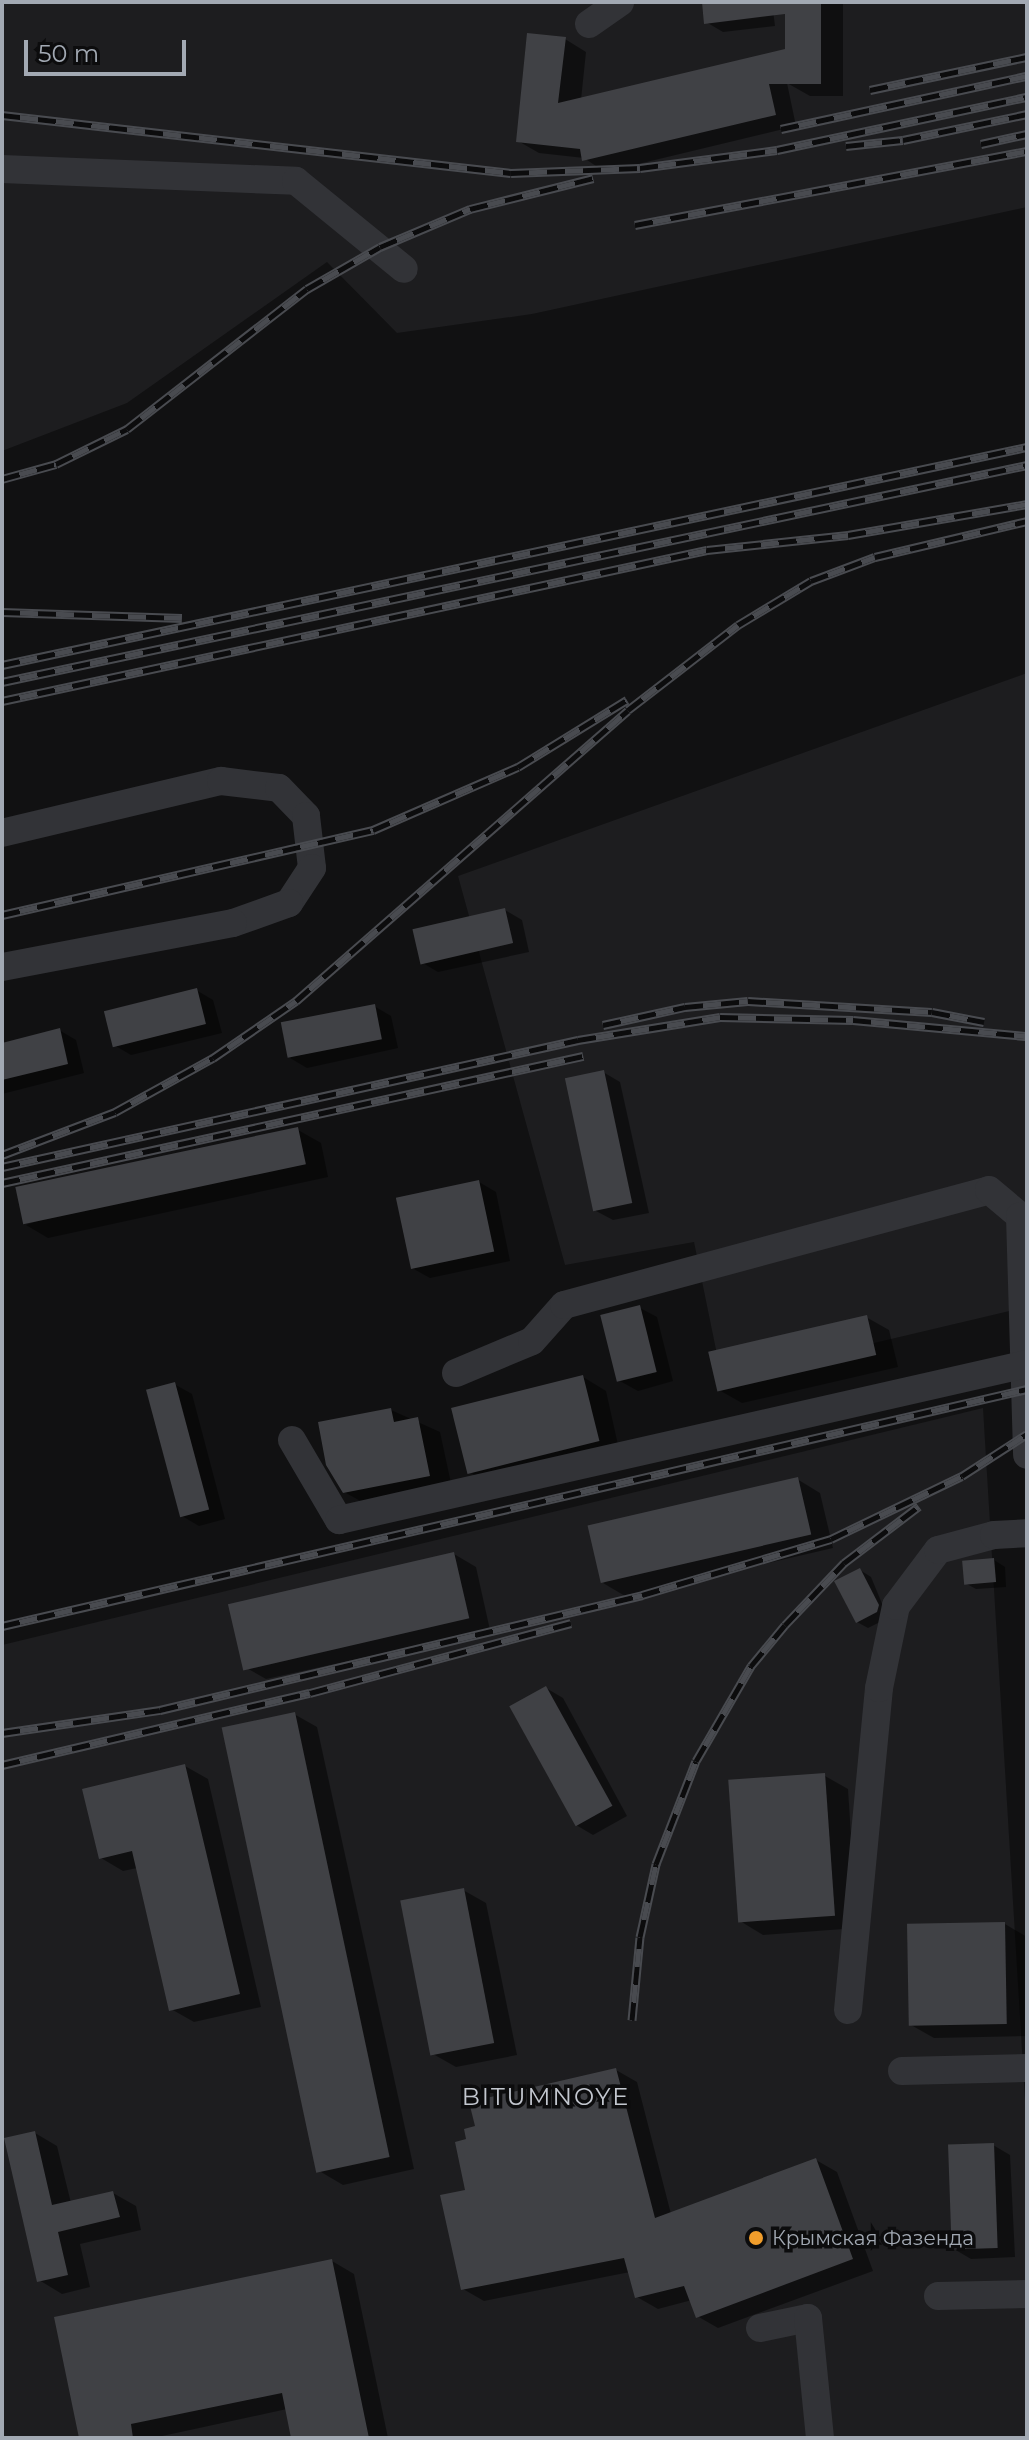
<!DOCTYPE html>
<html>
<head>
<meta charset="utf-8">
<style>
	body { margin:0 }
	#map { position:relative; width:1029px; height:2440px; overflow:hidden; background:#111112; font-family:Montserrat,sans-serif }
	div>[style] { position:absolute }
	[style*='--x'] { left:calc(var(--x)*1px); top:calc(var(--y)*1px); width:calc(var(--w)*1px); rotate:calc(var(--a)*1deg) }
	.built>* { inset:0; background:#1d1d1f }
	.shadow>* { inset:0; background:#0007 }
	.building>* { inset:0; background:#404145; transform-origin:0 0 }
	.minor>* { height:28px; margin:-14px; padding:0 14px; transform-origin:14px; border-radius:14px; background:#323337 }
	.rail>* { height:9px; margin-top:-4.5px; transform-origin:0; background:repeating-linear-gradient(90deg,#0c0c0d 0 18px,#494b50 0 36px); box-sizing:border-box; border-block:2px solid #494b50 }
	.dots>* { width:22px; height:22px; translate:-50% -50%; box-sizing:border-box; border:4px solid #0c0c0d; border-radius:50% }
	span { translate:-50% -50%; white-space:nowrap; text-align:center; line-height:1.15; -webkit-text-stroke:7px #0c0c0d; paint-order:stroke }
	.poi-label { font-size:20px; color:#a2a9b3 }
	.left { translate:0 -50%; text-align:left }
	.quarter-label { font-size:24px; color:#c3c7cf; letter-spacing:2px }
	.frame { position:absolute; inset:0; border:4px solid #a2a9b3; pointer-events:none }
	.scale { position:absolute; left:24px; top:40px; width:162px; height:36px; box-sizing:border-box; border:4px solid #a2a9b3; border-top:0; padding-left:10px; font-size:24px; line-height:28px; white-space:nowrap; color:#a2a9b3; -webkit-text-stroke:6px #0c0c0d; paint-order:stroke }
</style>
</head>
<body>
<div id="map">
	<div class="built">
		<i style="clip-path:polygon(2px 2px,1027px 2px,1027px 207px,532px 314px,397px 333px,327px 262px,127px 403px,2px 451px)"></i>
		<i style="clip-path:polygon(1027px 673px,1027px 1307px,722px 1379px,694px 1242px,565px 1265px,458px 876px)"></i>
		<i style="clip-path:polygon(983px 1408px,1027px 2132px,1027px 2438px,2px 2438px,2px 1645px)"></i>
	</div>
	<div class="shadow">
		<i style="clip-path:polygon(704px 2px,772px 2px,775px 26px,723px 32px,706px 22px)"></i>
		<i style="clip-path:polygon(787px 2px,843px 2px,843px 96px,810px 96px,787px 83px,796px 126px,605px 172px,584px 158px,539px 153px,518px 141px,565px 39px,586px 52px,581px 100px,787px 71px)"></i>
		<i style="clip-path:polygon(505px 910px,522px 920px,529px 952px,438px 972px,421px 962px)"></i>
		<i style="clip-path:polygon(196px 990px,213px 1000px,222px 1033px,131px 1055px,114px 1045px)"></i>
		<i style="clip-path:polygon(374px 1006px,391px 1016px,398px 1048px,307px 1068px,290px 1058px)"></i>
		<i style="clip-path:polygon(59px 1030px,76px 1040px,84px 1073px,2px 1094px,2px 1045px)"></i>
		<i style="clip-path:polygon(603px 1072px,620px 1082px,649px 1213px,613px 1220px,596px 1211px)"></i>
		<i style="clip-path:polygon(298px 1130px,321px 1143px,328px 1177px,48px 1238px,26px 1225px)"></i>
		<i style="clip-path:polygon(479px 1182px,496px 1192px,510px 1261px,430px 1278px,412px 1268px)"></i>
		<i style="clip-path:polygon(640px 1308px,657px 1317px,673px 1381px,638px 1391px,620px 1381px)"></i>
		<i style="clip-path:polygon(866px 1317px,889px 1330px,898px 1367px,742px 1403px,719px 1390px)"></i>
		<i style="clip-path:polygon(583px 1377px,606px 1391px,620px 1454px,491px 1484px,468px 1471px)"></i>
		<i style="clip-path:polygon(174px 1384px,192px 1394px,225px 1519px,199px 1526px,182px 1516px)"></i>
		<i style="clip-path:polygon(391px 1410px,440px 1432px,452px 1488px,368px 1505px,344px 1492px)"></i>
		<i style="clip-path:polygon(797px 1479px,820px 1493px,833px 1548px,625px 1596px,603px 1583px)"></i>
		<i style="clip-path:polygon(454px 1554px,476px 1567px,490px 1630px,266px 1679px,243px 1666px)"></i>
		<i style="clip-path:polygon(994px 1560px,1005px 1567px,1006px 1587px,976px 1589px,965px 1583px)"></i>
		<i style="clip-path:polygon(860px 1570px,871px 1577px,888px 1618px,868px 1628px,857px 1622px)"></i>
		<i style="clip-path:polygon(546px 1688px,563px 1698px,627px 1816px,593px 1835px,576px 1825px)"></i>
		<i style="clip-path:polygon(294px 1714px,317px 1727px,414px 2169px,343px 2185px,321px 2172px)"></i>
		<i style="clip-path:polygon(185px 1766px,208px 1779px,261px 2007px,194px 2022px,171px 2009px,137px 1868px,123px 1871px,101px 1858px)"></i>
		<i style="clip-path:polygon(825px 1776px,848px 1789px,857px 1928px,763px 1935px,740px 1921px)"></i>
		<i style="clip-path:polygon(463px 1890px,486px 1903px,517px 2055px,456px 2067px,433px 2054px)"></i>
		<i style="clip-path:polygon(1005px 1924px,1027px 1937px,1027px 2036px,934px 2038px,911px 2025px)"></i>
		<i style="clip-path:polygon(616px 2070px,637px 2082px,671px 2214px,816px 2160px,837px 2172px,873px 2271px,718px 2328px,697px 2316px,692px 2300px,658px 2309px,637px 2297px,630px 2272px,484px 2301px,463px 2289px,468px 2191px)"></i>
		<i style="clip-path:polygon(35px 2133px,57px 2146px,71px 2203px,113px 2193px,136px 2206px,141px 2230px,80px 2244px,90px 2287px,62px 2294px,39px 2280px)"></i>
		<i style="clip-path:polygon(993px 2145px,1010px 2155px,1015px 2257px,971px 2259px,954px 2249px)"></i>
		<i style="clip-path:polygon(332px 2261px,354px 2274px,388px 2438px,293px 2438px,287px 2409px,153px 2438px,81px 2438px)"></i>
	</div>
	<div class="building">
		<i style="clip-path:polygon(702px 2px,821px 2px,821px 84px,769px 84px,776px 115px,582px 161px,580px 149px,516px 142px,527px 33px,566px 37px,558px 103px,785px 49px,785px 14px,704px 24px)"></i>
		<i style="left:505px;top:908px;width:36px;height:95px;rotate:77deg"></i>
		<i style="left:197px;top:988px;width:37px;height:96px;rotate:76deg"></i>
		<i style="left:375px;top:1004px;width:36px;height:96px;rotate:79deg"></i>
		<i style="clip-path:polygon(60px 1028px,68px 1064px,2px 1080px,2px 1043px)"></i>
		<i style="left:604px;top:1070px;width:136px;height:40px;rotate:78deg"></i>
		<i style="left:298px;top:1127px;width:38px;height:289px;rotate:78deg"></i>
		<i style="left:479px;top:1180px;width:73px;height:85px;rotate:78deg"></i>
		<i style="left:640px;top:1305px;width:69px;height:41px;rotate:76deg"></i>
		<i style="left:867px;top:1315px;width:41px;height:163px;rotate:77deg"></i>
		<i style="left:583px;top:1375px;width:68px;height:136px;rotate:76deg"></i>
		<i style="left:175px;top:1382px;width:132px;height:30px;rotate:75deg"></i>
		<i style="clip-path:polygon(391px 1408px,394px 1422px,418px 1417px,430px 1476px,343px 1493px,326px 1465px,318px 1422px)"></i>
		<i style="left:798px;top:1477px;width:59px;height:216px;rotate:77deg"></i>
		<i style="left:454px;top:1552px;width:68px;height:232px;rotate:77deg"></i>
		<i style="left:994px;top:1558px;width:24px;height:32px;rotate:85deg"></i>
		<i style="clip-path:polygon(860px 1568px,879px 1605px,877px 1612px,856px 1623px,834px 1581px)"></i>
		<i style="left:546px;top:1686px;width:137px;height:42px;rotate:61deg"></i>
		<i style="left:295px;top:1712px;width:455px;height:75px;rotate:78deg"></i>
		<i style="clip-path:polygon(185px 1764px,240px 1994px,169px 2011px,132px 1851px,99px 1859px,82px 1789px)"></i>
		<i style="left:825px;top:1773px;width:143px;height:97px;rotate:86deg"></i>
		<i style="left:464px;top:1888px;width:158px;height:65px;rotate:79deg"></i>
		<i style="left:1005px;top:1922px;width:102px;height:98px;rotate:89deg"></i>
		<i style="clip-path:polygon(616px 2068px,655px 2218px,816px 2158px,853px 2259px,696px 2318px,684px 2286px,635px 2298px,624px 2258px,461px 2290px,440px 2195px,465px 2190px,455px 2142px,466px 2139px,464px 2129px,475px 2126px,469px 2102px)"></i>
		<i style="clip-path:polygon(35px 2131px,52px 2205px,113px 2191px,120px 2217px,58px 2232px,68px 2275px,37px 2282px,4px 2138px)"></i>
		<i style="left:994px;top:2143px;width:105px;height:46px;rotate:88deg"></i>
		<i style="clip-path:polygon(332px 2259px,369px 2438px,291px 2438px,282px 2393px,131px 2424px,133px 2438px,79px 2438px,54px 2317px)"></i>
	</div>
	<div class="minor">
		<i style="--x:589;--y:24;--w:38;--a:-35"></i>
		<i style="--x:2;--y:169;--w:294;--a:2.3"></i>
		<i style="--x:296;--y:181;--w:139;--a:39.2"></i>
		<i style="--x:2;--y:833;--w:225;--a:-13.4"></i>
		<i style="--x:221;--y:781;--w:58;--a:6.9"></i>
		<i style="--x:279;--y:788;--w:39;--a:46"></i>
		<i style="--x:306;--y:816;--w:52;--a:83.4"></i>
		<i style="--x:312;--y:868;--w:42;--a:123.3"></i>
		<i style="--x:289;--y:903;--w:59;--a:160.3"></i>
		<i style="--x:233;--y:923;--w:235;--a:169.2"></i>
		<i style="--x:456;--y:1373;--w:82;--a:-22.8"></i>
		<i style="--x:532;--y:1341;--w:48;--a:-48.4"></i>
		<i style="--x:564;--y:1305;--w:440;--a:-15.1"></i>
		<i style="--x:989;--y:1190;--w:40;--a:40"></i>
		<i style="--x:1020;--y:1216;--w:239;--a:88.3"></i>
		<i style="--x:292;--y:1440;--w:93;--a:59.6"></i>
		<i style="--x:339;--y:1520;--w:705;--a:-12.78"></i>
		<i style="--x:848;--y:2010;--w:323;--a:-84.5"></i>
		<i style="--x:879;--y:1688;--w:84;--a:-78.3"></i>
		<i style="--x:896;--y:1606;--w:70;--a:-53.1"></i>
		<i style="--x:938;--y:1550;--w:58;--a:-15"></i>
		<i style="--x:994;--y:1535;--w:33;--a:-3"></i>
		<i style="--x:902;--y:2071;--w:125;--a:-1.4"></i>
		<i style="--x:938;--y:2296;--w:89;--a:-1.3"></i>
		<i style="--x:760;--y:2328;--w:49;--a:-11.8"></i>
		<i style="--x:808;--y:2318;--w:121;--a:84.3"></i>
	</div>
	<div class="rail">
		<i style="--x:870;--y:90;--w:160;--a:-11.9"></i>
		<i style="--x:2;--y:115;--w:512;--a:6.5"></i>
		<i style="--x:511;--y:173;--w:129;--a:-2.2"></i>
		<i style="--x:640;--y:168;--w:138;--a:-7.5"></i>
		<i style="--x:777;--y:150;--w:256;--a:-12"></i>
		<i style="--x:781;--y:129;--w:252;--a:-12.2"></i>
		<i style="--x:981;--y:144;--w:47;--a:-12.3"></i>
		<i style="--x:846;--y:146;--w:57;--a:-6"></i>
		<i style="--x:903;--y:140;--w:127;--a:-11.8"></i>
		<i style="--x:635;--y:225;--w:399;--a:-10.7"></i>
		<i style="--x:2;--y:479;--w:56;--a:-15.5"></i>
		<i style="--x:56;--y:464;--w:79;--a:-26.2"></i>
		<i style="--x:127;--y:429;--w:228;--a:-37.9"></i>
		<i style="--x:307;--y:289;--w:84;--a:-29.9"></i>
		<i style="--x:380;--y:247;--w:98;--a:-22.9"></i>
		<i style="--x:470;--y:209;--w:127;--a:-14.1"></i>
		<i style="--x:2;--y:612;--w:180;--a:1.9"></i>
		<i style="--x:2;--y:665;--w:1048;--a:-12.01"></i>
		<i style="--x:2;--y:682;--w:1048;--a:-11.95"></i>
		<i style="--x:2;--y:701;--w:721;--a:-12.09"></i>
		<i style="--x:707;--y:550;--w:142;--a:-6.1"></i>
		<i style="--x:848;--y:535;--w:182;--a:-9.8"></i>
		<i style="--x:2;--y:915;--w:381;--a:-12.9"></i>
		<i style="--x:373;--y:830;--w:158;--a:-23.5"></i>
		<i style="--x:518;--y:767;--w:128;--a:-31.6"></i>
		<i style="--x:603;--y:1025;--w:84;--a:-12.4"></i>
		<i style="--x:685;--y:1007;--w:63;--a:-5.4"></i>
		<i style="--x:748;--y:1001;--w:184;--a:3.4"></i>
		<i style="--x:932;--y:1012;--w:53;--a:10.9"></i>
		<i style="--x:2;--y:1155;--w:121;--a:-20.8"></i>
		<i style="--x:115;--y:1112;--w:112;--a:-28.9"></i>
		<i style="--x:213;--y:1058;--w:101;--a:-34.5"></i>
		<i style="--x:296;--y:1001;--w:441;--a:-41.2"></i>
		<i style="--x:628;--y:710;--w:139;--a:-37.7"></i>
		<i style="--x:738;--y:625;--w:85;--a:-31.1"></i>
		<i style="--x:811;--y:581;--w:68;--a:-20.6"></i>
		<i style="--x:875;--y:557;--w:156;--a:-13.3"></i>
		<i style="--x:2;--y:1167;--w:590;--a:-12.43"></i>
		<i style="--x:578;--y:1040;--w:144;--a:-9.2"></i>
		<i style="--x:720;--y:1017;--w:133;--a:1.3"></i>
		<i style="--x:853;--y:1020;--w:175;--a:5.3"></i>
		<i style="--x:2;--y:1183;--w:595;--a:-12.33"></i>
		<i style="--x:2;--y:1626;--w:1052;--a:-13.02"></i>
		<i style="--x:2;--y:1733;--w:160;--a:-8.3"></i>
		<i style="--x:160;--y:1710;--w:496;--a:-13.4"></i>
		<i style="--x:642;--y:1595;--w:197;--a:-16.5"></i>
		<i style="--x:831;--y:1539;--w:145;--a:-25.7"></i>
		<i style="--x:962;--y:1476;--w:77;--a:-32.9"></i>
		<i style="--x:2;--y:1765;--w:316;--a:-13.2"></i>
		<i style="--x:310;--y:1693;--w:270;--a:-15"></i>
		<i style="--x:632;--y:2020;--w:83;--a:-84.5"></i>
		<i style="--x:640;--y:1937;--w:75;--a:-77.6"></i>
		<i style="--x:656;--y:1864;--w:110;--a:-68.8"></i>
		<i style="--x:696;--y:1761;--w:110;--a:-59.9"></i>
		<i style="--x:751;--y:1666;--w:53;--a:-50.3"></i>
		<i style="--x:785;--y:1625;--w:86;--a:-46.4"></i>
		<i style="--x:844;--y:1563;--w:94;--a:-37.2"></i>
	</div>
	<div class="dots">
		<i style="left:756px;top:2238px;background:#f19d2b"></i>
	</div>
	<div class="poi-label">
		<span class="left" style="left:772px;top:2238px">Крымская Фазенда</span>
	</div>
	<div class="quarter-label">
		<span style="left:546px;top:2097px">BITUMNOYE</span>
	</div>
	<div class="frame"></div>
	<div class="scale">50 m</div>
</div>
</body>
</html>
